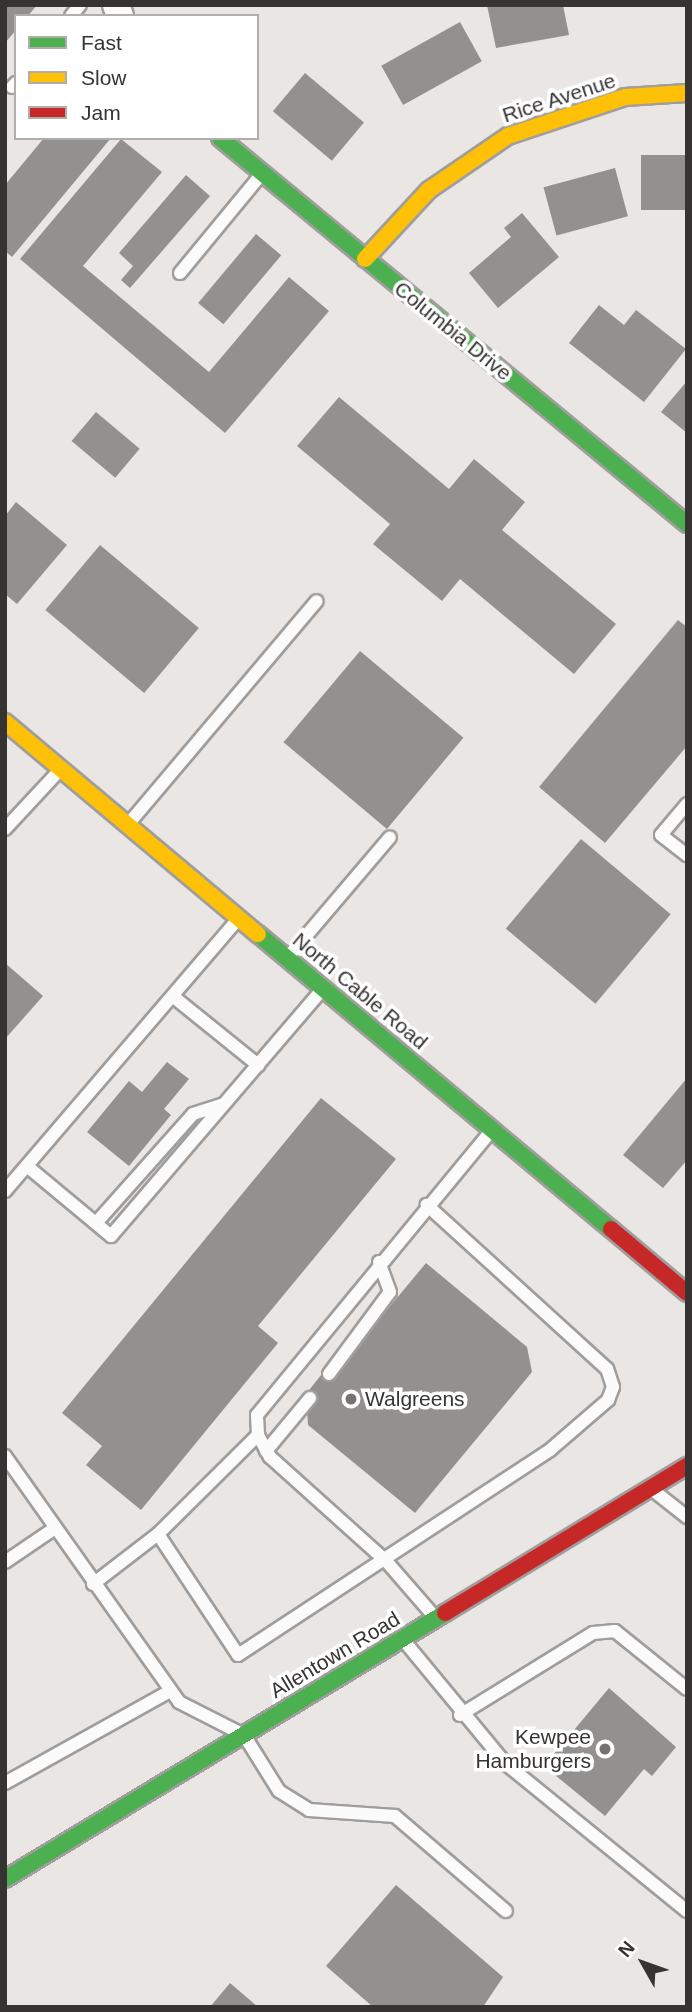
<!DOCTYPE html>
<html>
<head>
<meta charset="utf-8">
<style>
	body { margin:0 }
	#map { position:relative; width:692px; height:2012px; overflow:hidden; background:#e9e6e4; font-family:Helvetica,sans-serif }
	div>[style] { position:absolute }
	[style*='--x'] { left:calc(var(--x)*1px); top:calc(var(--y)*1px); width:calc(var(--w)*1px); rotate:calc(var(--a)*1deg) }
	.building>* { inset:0; background:#939190; transform-origin:0 0 }
	.roads { filter:drop-shadow(2px 0 #a09e9d) drop-shadow(-2px 0 #a09e9d) drop-shadow(0 2px #a09e9d) drop-shadow(0 -2px #a09e9d) }
	.lane>* { height:12px; margin:-6px; padding:0 6px; transform-origin:6px; border-radius:6px; background:#fcfbfb }
	.street>* { height:26px; margin:-13px; padding:0 13px; transform-origin:13px; border-radius:13px; background:#fcfbfb }
	.fast>* { height:16px; margin:-8px; padding:0 8px; transform-origin:8px; border-radius:8px; background:#4caf50 }
	.slow>* { height:16px; margin:-8px; padding:0 8px; transform-origin:8px; border-radius:8px; background:#ffc107 }
	.jam>* { height:16px; margin:-8px; padding:0 8px; transform-origin:8px; border-radius:8px; background:#c62828 }
	.dots>* { width:19px; height:19px; translate:-50% -50%; box-sizing:border-box; border:4px solid #fff; border-radius:50% }
	span { translate:-50% -50%; white-space:nowrap; text-align:center; line-height:1.15; -webkit-text-stroke:7px #fff; paint-order:stroke }
	.street-label { font-size:21px; color:#363433 }
	.poi-label { font-size:21px; color:#363433 }
	.left { translate:0 -50%; text-align:left }
	.right { translate:-100% -50%; text-align:right }
	.frame { position:absolute; inset:0; border:7px solid #363433; pointer-events:none }
	.legend { position:absolute; left:14px; top:14px; width:245px; height:126px; box-sizing:border-box; background:#fff; border:2px solid #afaead; margin:0; padding:9px 12px; list-style:none; font-size:21px; color:#363433 }
	.legend li { display:flex; align-items:center; gap:14px; height:35px }
	.legend b { width:35px; border:2px solid #afaead }
	.north { position:absolute; left:608px; top:1928px; width:70px; height:70px; -webkit-text-stroke:5px #fff; paint-order:stroke; rotate:310deg; font-size:19px; font-weight:700; line-height:28px; text-align:center; color:#363433 }
	.north::after { content:''; display:block; margin:auto; width:24px; height:32px; background:#363433; clip-path:polygon(50% 0,100% 100%,50% 72%,0 100%) }
</style>
</head>
<body>
<div id="map">
	<div class="building">
		<i style="clip-path:polygon(5px 5px,37px 5px,28px 16px,16px 16px,16px 30px,5px 43px)"></i>
		<i style="clip-path:polygon(487px 5px,563px 5px,569px 35px,496px 48px)"></i>
		<i style="left:460px;top:22px;width:45px;height:90px;rotate:61deg"></i>
		<i style="left:305px;top:73px;width:77px;height:50px;rotate:40deg"></i>
		<i style="clip-path:polygon(44px 138px,111px 138px,12px 257px,5px 251px,5px 185px)"></i>
		<i style="clip-path:polygon(121px 139px,162px 172px,83px 266px,209px 372px,289px 277px,329px 311px,225px 433px,20px 259px)"></i>
		<i style="left:687px;top:155px;width:55px;height:46px;rotate:90deg"></i>
		<i style="left:615px;top:168px;width:50px;height:74px;rotate:75deg"></i>
		<i style="clip-path:polygon(186px 175px,210px 196px,130px 288px,121px 280px,133px 266px,119px 253px)"></i>
		<i style="clip-path:polygon(522px 213px,559px 257px,498px 308px,469px 273px,511px 237px,504px 228px)"></i>
		<i style="left:256px;top:234px;width:33px;height:90px;rotate:40deg"></i>
		<i style="clip-path:polygon(599px 305px,624px 325px,636px 310px,686px 349px,644px 402px,569px 343px)"></i>
		<i style="clip-path:polygon(687px 381px,687px 433px,661px 412px)"></i>
		<i style="clip-path:polygon(339px 397px,449px 489px,474px 459px,525px 502px,502px 530px,616px 624px,574px 674px,460px 579px,442px 601px,373px 544px,390px 524px,297px 446px)"></i>
		<i style="left:96px;top:412px;width:57px;height:38px;rotate:40deg"></i>
		<i style="clip-path:polygon(16px 502px,67px 545px,17px 604px,5px 594px,5px 516px)"></i>
		<i style="left:100px;top:545px;width:129px;height:85px;rotate:40deg"></i>
		<i style="clip-path:polygon(678px 620px,687px 627px,687px 746px,605px 843px,539px 787px)"></i>
		<i style="left:360px;top:651px;width:135px;height:119px;rotate:40deg"></i>
		<i style="left:581px;top:839px;width:117px;height:117px;rotate:40deg"></i>
		<i style="clip-path:polygon(5px 963px,43px 996px,5px 1039px)"></i>
		<i style="clip-path:polygon(167px 1062px,189px 1079px,164px 1109px,171px 1115px,129px 1166px,87px 1132px,129px 1081px,142px 1092px)"></i>
		<i style="clip-path:polygon(687px 1078px,687px 1160px,663px 1188px,623px 1155px)"></i>
		<i style="clip-path:polygon(321px 1098px,396px 1159px,258px 1326px,278px 1343px,141px 1510px,86px 1465px,102px 1446px,62px 1413px)"></i>
		<i style="clip-path:polygon(426px 1263px,527px 1347px,532px 1372px,415px 1513px,308px 1425px,306px 1394px,325px 1370px,332px 1376px)"></i>
		<i style="clip-path:polygon(609px 1688px,676px 1747px,652px 1776px,644px 1769px,605px 1816px,544px 1766px)"></i>
		<i style="clip-path:polygon(396px 1885px,503px 1977px,483px 2007px,373px 2007px,326px 1966px)"></i>
		<i style="clip-path:polygon(230px 1983px,258px 2007px,210px 2007px)"></i>
	</div>
	<div class="roads">
		<div class="lane">
			<i style="--x:71;--y:16;--w:14;--a:-51"></i>
			<i style="--x:12;--y:87;--w:6;--a:-45"></i>
			<i style="--x:180;--y:273;--w:126;--a:-50.5"></i>
			<i style="--x:687;--y:804;--w:40;--a:130"></i>
			<i style="--x:661;--y:835;--w:33;--a:38"></i>
			<i style="--x:130;--y:822;--w:289;--a:-49.8"></i>
			<i style="--x:5;--y:829;--w:78;--a:-47.1"></i>
			<i style="--x:288;--y:957;--w:157;--a:-49.6"></i>
			<i style="--x:175;--y:998;--w:107;--a:38.9"></i>
			<i style="--x:28;--y:1167;--w:108;--a:39.7"></i>
			<i style="--x:111;--y:1236;--w:323;--a:-49.4"></i>
			<i style="--x:5;--y:1191;--w:357;--a:-49.4"></i>
			<i style="--x:96;--y:1223;--w:146;--a:-48.3"></i>
			<i style="--x:193;--y:1114;--w:32;--a:-18"></i>
			<i style="--x:329;--y:1374;--w:102;--a:-53.4"></i>
			<i style="--x:390;--y:1292;--w:32;--a:-110"></i>
			<i style="--x:266;--y:1451;--w:69;--a:-50.3"></i>
			<i style="--x:5;--y:1456;--w:301;--a:54.7"></i>
			<i style="--x:179;--y:1702;--w:73;--a:26.9"></i>
			<i style="--x:244;--y:1735;--w:66;--a:58"></i>
			<i style="--x:279;--y:1791;--w:36;--a:32"></i>
			<i style="--x:309;--y:1810;--w:86;--a:4"></i>
			<i style="--x:395;--y:1816;--w:146;--a:40.6"></i>
			<i style="--x:654;--y:1491;--w:42;--a:38.2"></i>
			<i style="--x:158;--y:1534;--w:141;--a:-44.7"></i>
			<i style="--x:5;--y:1562;--w:60;--a:-34.2"></i>
			<i style="--x:93;--y:1584;--w:82;--a:-37.6"></i>
			<i style="--x:158;--y:1534;--w:145;--a:56.5"></i>
			<i style="--x:238;--y:1655;--w:373;--a:-33.3"></i>
			<i style="--x:550;--y:1450;--w:77;--a:-40.8"></i>
			<i style="--x:608;--y:1400;--w:14;--a:-69"></i>
			<i style="--x:613;--y:1387;--w:19;--a:-108"></i>
			<i style="--x:607;--y:1369;--w:244;--a:-137.7"></i>
			<i style="--x:433;--y:1615;--w:72;--a:-131"></i>
			<i style="--x:386;--y:1561;--w:156;--a:-138.1"></i>
			<i style="--x:270;--y:1457;--w:25;--a:-119"></i>
			<i style="--x:258;--y:1435;--w:20;--a:-93"></i>
			<i style="--x:257;--y:1415;--w:368;--a:-50.5"></i>
			<i style="--x:405;--y:1642;--w:158;--a:50.4"></i>
			<i style="--x:506;--y:1764;--w:233;--a:39.1"></i>
			<i style="--x:460;--y:1715;--w:156;--a:-31.7"></i>
			<i style="--x:593;--y:1633;--w:22;--a:-5"></i>
			<i style="--x:615;--y:1631;--w:92;--a:38.9"></i>
			<i style="--x:5;--y:1783;--w:189;--a:-29.1"></i>
		</div>
		<div class="street">
			<i style="--x:116;--y:5;--w:12;--a:70"></i>
		</div>
		<div class="fast">
			<i style="--x:220;--y:138;--w:606;--a:39.58"></i>
			<i style="--x:258;--y:934;--w:460;--a:39.9"></i>
			<i style="--x:5;--y:1879;--w:514;--a:-31.15"></i>
		</div>
		<div class="slow">
			<i style="--x:365;--y:259;--w:94;--a:-47.2"></i>
			<i style="--x:429;--y:190;--w:96;--a:-34.4"></i>
			<i style="--x:508;--y:136;--w:123;--a:-18.4"></i>
			<i style="--x:625;--y:97;--w:62;--a:-3.7"></i>
			<i style="--x:5;--y:722;--w:330;--a:40"></i>
		</div>
		<div class="jam">
			<i style="--x:611;--y:1229;--w:99;--a:40.1"></i>
			<i style="--x:445;--y:1613;--w:283;--a:-31.3"></i>
		</div>
	</div>
	<div class="dots">
		<i style="left:351px;top:1399px;background:#757271"></i>
		<i style="left:605px;top:1749px;background:#757271"></i>
	</div>
	<div class="street-label">
		<span style="left:559px;top:98px;rotate:-18deg">Rice Avenue</span>
		<span style="left:453px;top:331px;rotate:39deg">Columbia Drive</span>
		<span style="left:360px;top:991px;rotate:40deg">North Cable Road</span>
		<span style="left:335px;top:1655px;rotate:-31deg">Allentown Road</span>
	</div>
	<div class="poi-label">
		<span class="left" style="left:365px;top:1399px">Walgreens</span>
		<span class="right" style="left:591px;top:1749px">Kewpee<br>Hamburgers</span>
	</div>
	<div class="frame"></div>
	<ul class="legend">
	<li><b style="height:9px;background:#4caf50"></b>Fast</li>
	<li><b style="height:9px;background:#ffc107"></b>Slow</li>
	<li><b style="height:9px;background:#c62828"></b>Jam</li>
	</ul>
	<div class="north">N</div>
</div>
</body>
</html>
